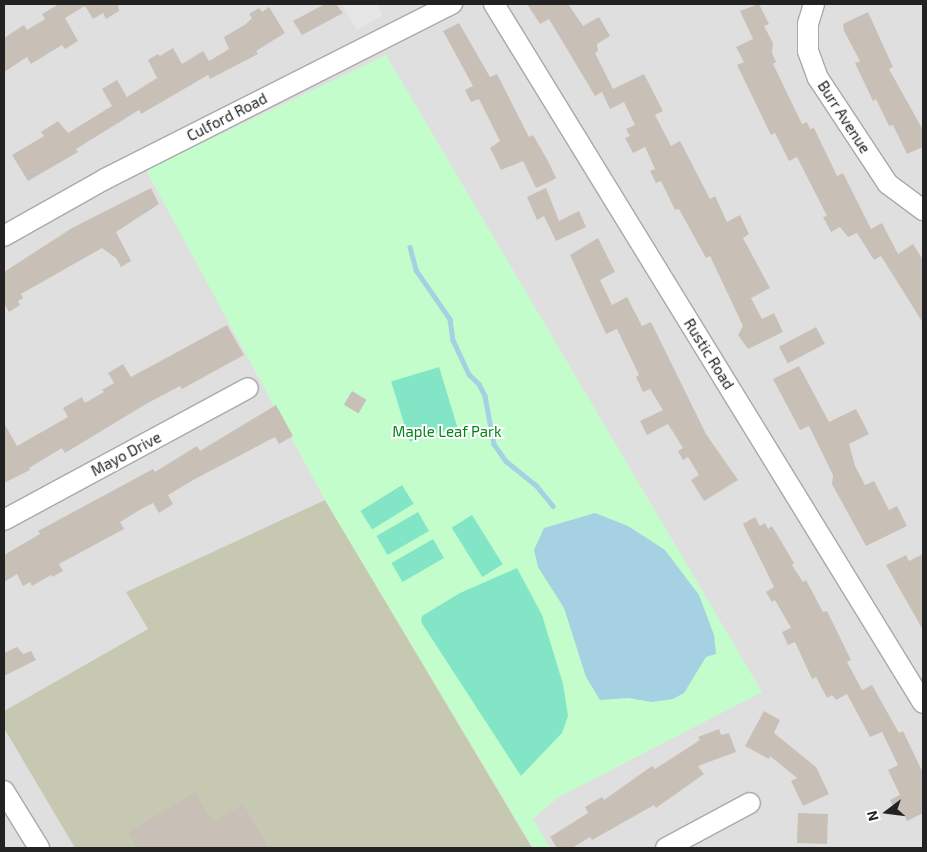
<!DOCTYPE html>
<html>
<head>
<meta charset="utf-8">
<style>
	body { margin:0 }
	#map { position:relative; width:927px; height:852px; overflow:hidden; background:#f2f0e8; font-family:"Exo 2",sans-serif }
	div>[style] { position:absolute }
	[style*='--x'] { left:calc(var(--x)*1px); top:calc(var(--y)*1px); width:calc(var(--w)*1px); rotate:calc(var(--a)*1deg) }
	.residential>* { inset:0; background:#e0dfdf; transform-origin:0 0 }
	.construction>* { inset:0; background:#c7c8b2 }
	.park>* { inset:0; background:#c4fdcc }
	.pitch>* { inset:0; background:#82e6c6; transform-origin:0 0 }
	.parking>* { inset:0; background:#e6e6e6 }
	.water>* { inset:0; background:#a6d1e2 }
	.stream>* { height:4.5px; margin:-2.25px; padding:0 2.25px; transform-origin:2.25px; border-radius:2.25px; background:#a6d1e2 }
	.building>* { inset:0; background:#c8c0b7; transform-origin:0 0 }
	.roads { filter:drop-shadow(1px 0 #a9a9a9) drop-shadow(-1px 0 #a9a9a9) drop-shadow(0 1px #a9a9a9) drop-shadow(0 -1px #a9a9a9) }
	.minor>* { height:20px; margin:-10px; padding:0 10px; transform-origin:10px; border-radius:10px; background:#fff }
	span { translate:-50% -50%; white-space:nowrap; text-align:center; line-height:1.15; -webkit-text-stroke:4px #fff; paint-order:stroke }
	.street-label { font-size:15px; color:#222 }
	.park-label { font-size:15px; color:#058618 }
	.frame { position:absolute; inset:0; border:5px solid #222; pointer-events:none }
	.north { position:absolute; left:862px; top:787px; width:50px; height:50px; -webkit-text-stroke:4px #fff; paint-order:stroke; rotate:255deg; font-size:14px; font-weight:700; line-height:20px; text-align:center; color:#222 }
	.north::after { content:''; display:block; margin:auto; width:18px; height:22px; background:#222; clip-path:polygon(50% 0,100% 100%,50% 72%,0 100%) }
</style>
</head>
<body>
<div id="map">
	<div class="residential">
		<i style="left:4px;top:4px;width:919px;height:844px"></i>
	</div>
	<div class="construction">
		<i style="clip-path:polygon(325px 500px,532px 848px,75px 848px,4px 728px,4px 711px,148px 629px,126px 592px)"></i>
	</div>
	<div class="park">
		<i style="clip-path:polygon(386px 55px,762px 692px,557px 798px,533px 819px,550px 848px,533px 848px,325px 500px,146px 170px)"></i>
	</div>
	<div class="pitch">
		<i style="left:439px;top:367px;width:63px;height:50px;rotate:73deg"></i>
		<i style="left:402px;top:485px;width:22px;height:49px;rotate:58deg"></i>
		<i style="left:418px;top:512px;width:22px;height:48px;rotate:60deg"></i>
		<i style="left:472px;top:515px;width:58px;height:24px;rotate:58deg"></i>
		<i style="left:433px;top:539px;width:22px;height:48px;rotate:60deg"></i>
		<i style="clip-path:polygon(517px 568px,542px 615px,563px 684px,568px 716px,562px 733px,521px 776px,421px 622px,422px 616px,460px 593px)"></i>
	</div>
	<div class="parking">
		<i style="clip-path:polygon(342px 4px,376px 4px,383px 15px,357px 30px)"></i>
	</div>
	<div class="water">
		<i style="clip-path:polygon(595px 513px,628px 526px,665px 550px,699px 595px,714px 635px,716px 654px,706px 657px,684px 693px,673px 699px,652px 702px,628px 698px,600px 700px,586px 677px,564px 608px,538px 567px,534px 550px,544px 528px)"></i>
	</div>
	<div class="stream">
		<i style="--x:410;--y:247;--w:24;--a:75"></i>
		<i style="--x:416;--y:270;--w:60;--a:55.2"></i>
		<i style="--x:450;--y:319;--w:21;--a:82"></i>
		<i style="--x:453;--y:340;--w:38;--a:65"></i>
		<i style="--x:469;--y:374;--w:14;--a:45"></i>
		<i style="--x:479;--y:384;--w:13;--a:63"></i>
		<i style="--x:485;--y:396;--w:49;--a:79.4"></i>
		<i style="--x:494;--y:444;--w:21;--a:55"></i>
		<i style="--x:506;--y:461;--w:38;--a:39"></i>
		<i style="--x:536;--y:485;--w:27;--a:51"></i>
	</div>
	<div class="building">
		<i style="clip-path:polygon(59px 4px,118px 4px,119px 11px,106px 19px,103px 13px,93px 19px,85px 6px,65px 18px,78px 41px,65px 49px,62px 45px,31px 64px,27px 57px,4px 72px,4px 38px,24px 25px,27px 30px,45px 19px,42px 14px)"></i>
		<i style="clip-path:polygon(325px 4px,336px 4px,343px 13px,302px 35px,293px 21px)"></i>
		<i style="clip-path:polygon(527px 4px,568px 4px,583px 26px,599px 17px,610px 36px,597px 44px,598px 51px,595px 53px,613px 89px,644px 74px,663px 111px,655px 115px,671px 146px,680px 141px,710px 199px,715px 196px,727px 222px,740px 215px,749px 234px,743px 238px,770px 288px,751px 298px,762px 319px,774px 313px,783px 332px,748px 349px,738px 335px,743px 326px,710px 256px,706px 258px,679px 209px,675px 210px,661px 181px,656px 183px,650px 171px,655px 169px,645px 147px,633px 153px,625px 138px,630px 136px,626px 129px,635px 125px,624px 102px,610px 109px,602px 92px,595px 96px,549px 19px,540px 24px)"></i>
		<i style="clip-path:polygon(759px 4px,769px 24px,764px 26px,773px 43px,772px 53px,776px 62px,773px 64px,802px 124px,807px 122px,810px 129px,814px 128px,837px 176px,843px 173px,871px 229px,882px 223px,898px 254px,913px 244px,923px 260px,923px 323px,881px 256px,874px 260px,857px 233px,848px 237px,840px 227px,831px 232px,823px 217px,827px 216px,797px 157px,789px 161px,775px 133px,771px 135px,737px 65px,744px 62px,736px 47px,753px 39px,740px 11px)"></i>
		<i style="clip-path:polygon(269px 7px,285px 33px,256px 51px,258px 54px,210px 79px,208px 75px,141px 114px,139px 110px,76px 149px,78px 152px,28px 181px,12px 155px,44px 136px,41px 132px,58px 121px,68px 133px,112px 106px,102px 89px,117px 80px,127px 97px,157px 78px,148px 60px,158px 54px,160px 56px,173px 48px,182px 64px,203px 51px,209px 61px,229px 49px,224px 37px,246px 24px,252px 18px,249px 14px,259px 8px,262px 12px)"></i>
		<i style="clip-path:polygon(868px 12px,893px 67px,889px 69px,923px 130px,923px 147px,907px 154px,893px 125px,889px 126px,876px 99px,873px 101px,855px 63px,860px 61px,844px 31px,843px 24px)"></i>
		<i style="clip-path:polygon(459px 23px,490px 77px,497px 74px,529px 137px,533px 135px,548px 161px,556px 178px,553px 180px,536px 188px,523px 161px,501px 170px,490px 148px,500px 141px,479px 99px,471px 102px,465px 90px,473px 86px,443px 31px)"></i>
		<i style="clip-path:polygon(151px 188px,159px 204px,116px 232px,131px 261px,121px 267px,116px 258px,102px 248px,21px 294px,23px 298px,18px 301px,20px 305px,9px 312px,4px 303px,4px 272px,72px 228px)"></i>
		<i style="clip-path:polygon(546px 188px,559px 221px,579px 211px,586px 227px,556px 241px,544px 216px,537px 220px,527px 197px)"></i>
		<i style="clip-path:polygon(598px 238px,615px 272px,600px 280px,612px 305px,627px 297px,642px 326px,651px 322px,706px 434px,738px 480px,704px 501px,691px 480px,699px 475px,688px 457px,683px 460px,678px 451px,683px 448px,668px 424px,647px 435px,640px 421px,663px 410px,650px 389px,643px 392px,636px 377px,639px 375px,617px 329px,606px 334px,570px 255px)"></i>
		<i style="clip-path:polygon(227px 325px,244px 355px,182px 389px,180px 386px,146px 404px,65px 453px,62px 448px,29px 468px,30px 470px,4px 483px,4px 423px,17px 446px,68px 417px,63px 408px,82px 397px,85px 403px,104px 392px,102px 390px,114px 383px,108px 373px,123px 364px,131px 377px)"></i>
		<i style="left:816px;top:327px;width:19px;height:42px;rotate:62deg"></i>
		<i style="clip-path:polygon(799px 366px,829px 422px,856px 409px,869px 434px,849px 444px,855px 466px,865px 485px,874px 481px,889px 510px,897px 506px,907px 526px,866px 546px,832px 484px,833px 475px,809px 426px,800px 430px,773px 379px)"></i>
		<i style="left:352px;top:391px;width:17px;height:16px;rotate:31deg"></i>
		<i style="clip-path:polygon(276px 405px,293px 436px,279px 444px,275px 437px,195px 479px,168px 495px,173px 504px,159px 513px,153px 503px,143px 508px,120px 522px,124px 529px,59px 564px,63px 571px,52px 577px,51px 575px,32px 586px,30px 582px,23px 586px,17px 574px,4px 582px,4px 555px,40px 534px,38px 531px,153px 469px,155px 472px,197px 446px,200px 451px)"></i>
		<i style="clip-path:polygon(755px 517px,760px 526px,765px 523px,768px 529px,772px 526px,794px 563px,792px 565px,803px 582px,806px 580px,823px 612px,827px 611px,851px 660px,847px 662px,862px 690px,872px 685px,899px 733px,903px 731px,923px 773px,923px 813px,907px 821px,903px 813px,897px 816px,890px 800px,900px 795px,888px 770px,898px 765px,882px 732px,870px 737px,847px 694px,836px 700px,832px 695px,827px 698px,816px 677px,812px 679px,795px 642px,788px 645px,782px 632px,791px 628px,775px 600px,772px 602px,766px 592px,774px 587px,743px 524px)"></i>
		<i style="clip-path:polygon(923px 554px,923px 630px,886px 565px,906px 555px,909px 561px)"></i>
		<i style="clip-path:polygon(17px 647px,23px 654px,31px 651px,36px 660px,4px 676px,4px 653px)"></i>
		<i style="clip-path:polygon(764px 711px,780px 720px,774px 733px,816px 767px,829px 794px,803px 806px,791px 781px,797px 778px,770px 756px,769px 759px,745px 746px)"></i>
		<i style="clip-path:polygon(719px 729px,721px 735px,729px 733px,736px 752px,698px 766px,704px 774px,656px 808px,654px 805px,592px 840px,590px 837px,572px 848px,557px 848px,550px 837px,588px 813px,585px 807px,602px 797px,604px 800px,652px 766px,655px 769px,700px 740px,698px 737px)"></i>
		<i style="clip-path:polygon(195px 792px,213px 822px,243px 804px,269px 848px,137px 848px,128px 832px)"></i>
		<i style="left:798px;top:813px;width:30px;height:30px;rotate:2deg"></i>
	</div>
	<div class="roads">
		<div class="minor">
			<i style="--x:494;--y:4;--w:820;--a:58.46"></i>
			<i style="--x:814;--y:4;--w:21;--a:107"></i>
			<i style="--x:808;--y:24;--w:27;--a:90"></i>
			<i style="--x:808;--y:51;--w:29;--a:70"></i>
			<i style="--x:818;--y:78;--w:127;--a:56.6"></i>
			<i style="--x:888;--y:184;--w:44;--a:36.6"></i>
			<i style="--x:4;--y:236;--w:116;--a:-29.4"></i>
			<i style="--x:105;--y:179;--w:389;--a:-26.8"></i>
			<i style="--x:4;--y:520;--w:277;--a:-28.4"></i>
			<i style="--x:4;--y:791;--w:67;--a:58.4"></i>
			<i style="--x:666;--y:848;--w:95;--a:-28.2"></i>
		</div>
	</div>
	<div class="street-label">
		<span style="left:227px;top:117px;rotate:-27deg">Culford Road</span>
		<span style="left:844px;top:117px;rotate:57deg">Burr Avenue</span>
		<span style="left:709px;top:354px;rotate:58deg">Rustic Road</span>
		<span style="left:126px;top:454px;rotate:-28deg">Mayo Drive</span>
	</div>
	<div class="park-label">
		<span style="left:447px;top:432px">Maple Leaf Park</span>
	</div>
	<div class="frame"></div>
	<div class="north">N</div>
</div>
</body>
</html>
